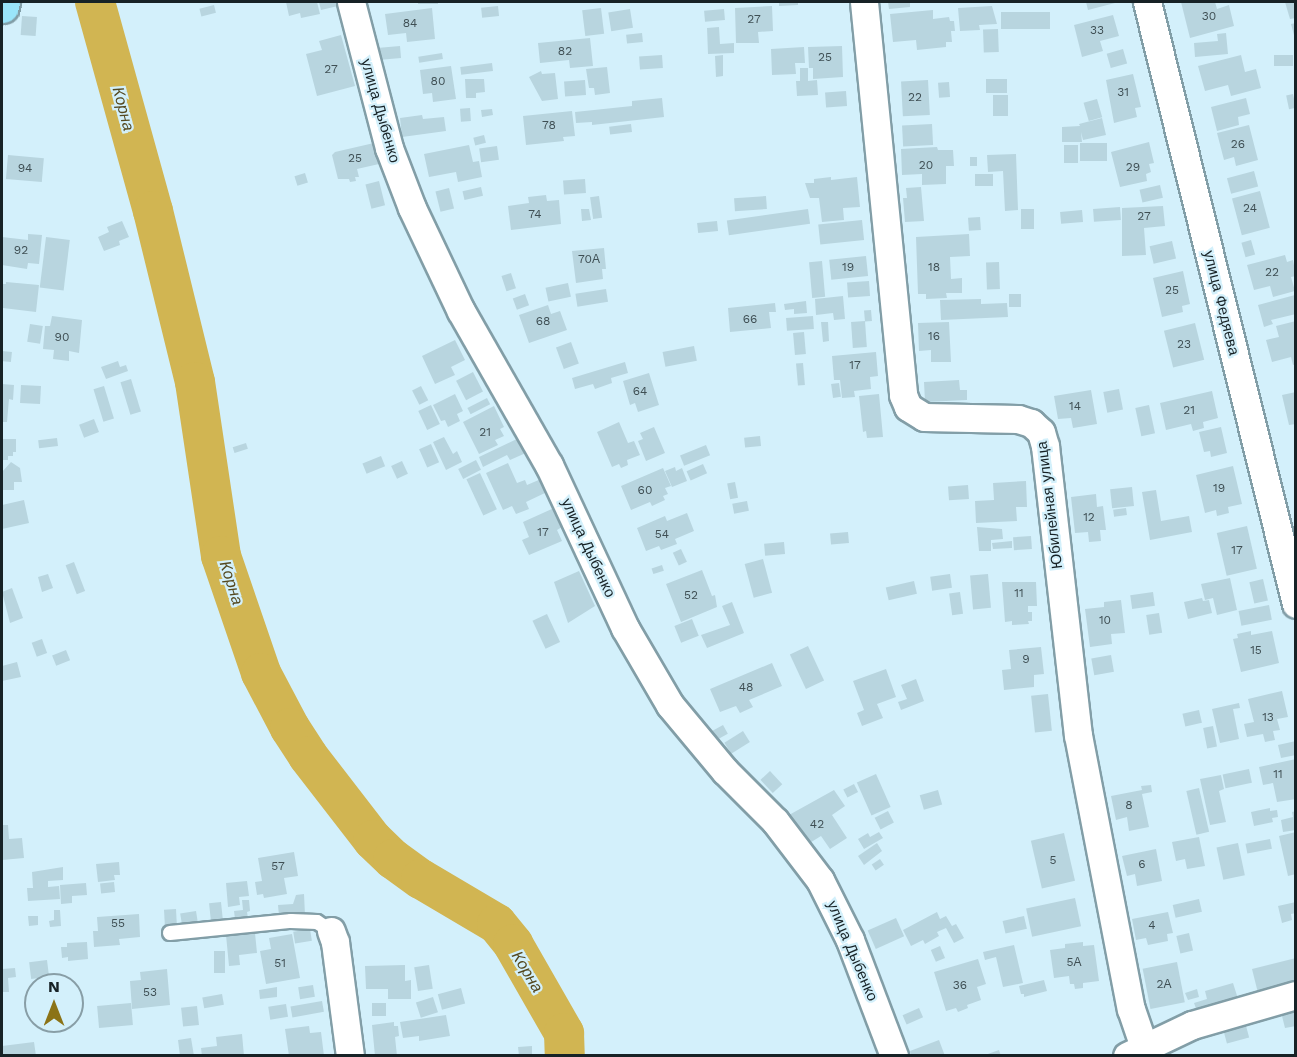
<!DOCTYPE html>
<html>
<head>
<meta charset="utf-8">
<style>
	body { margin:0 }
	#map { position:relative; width:1297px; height:1057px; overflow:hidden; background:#d3f0fb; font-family:"Work Sans",sans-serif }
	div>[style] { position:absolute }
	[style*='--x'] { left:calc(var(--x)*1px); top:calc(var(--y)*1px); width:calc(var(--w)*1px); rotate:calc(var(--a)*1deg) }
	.river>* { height:40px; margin:-20px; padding:0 20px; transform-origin:20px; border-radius:20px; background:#d1b552 }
	.building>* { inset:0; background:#b8d5df; transform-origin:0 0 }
	.roads { filter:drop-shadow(2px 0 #829ea7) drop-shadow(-2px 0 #829ea7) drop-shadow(0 2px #829ea7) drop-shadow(0 -2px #829ea7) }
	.service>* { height:14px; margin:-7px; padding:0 7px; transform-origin:7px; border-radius:7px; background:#fff }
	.minor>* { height:27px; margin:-13.5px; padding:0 13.5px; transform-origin:13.5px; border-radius:13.5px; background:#fff }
	.primary>* { height:33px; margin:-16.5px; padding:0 16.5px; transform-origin:16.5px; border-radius:16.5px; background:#9ae5fa }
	span { translate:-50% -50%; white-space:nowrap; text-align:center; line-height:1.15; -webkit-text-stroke:4.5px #d3f0fb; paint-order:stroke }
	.number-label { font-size:12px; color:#3f4f54 }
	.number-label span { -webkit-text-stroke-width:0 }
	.street-label { font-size:15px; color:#172226 }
	.water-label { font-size:16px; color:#54481f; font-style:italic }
	.frame { position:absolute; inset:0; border:3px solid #172226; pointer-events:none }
	.north { position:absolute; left:24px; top:973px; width:60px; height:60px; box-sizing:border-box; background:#d3f0fb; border:2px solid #889ea6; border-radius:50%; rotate:0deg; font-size:16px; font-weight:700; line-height:24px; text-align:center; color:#172226 }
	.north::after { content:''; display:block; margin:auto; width:21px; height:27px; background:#8b7317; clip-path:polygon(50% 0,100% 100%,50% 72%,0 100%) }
</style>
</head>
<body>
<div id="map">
	<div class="river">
		<i style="--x:95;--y:2;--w:217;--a:74.5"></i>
		<i style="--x:153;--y:211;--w:176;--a:76.2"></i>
		<i style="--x:195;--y:382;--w:176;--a:81.5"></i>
		<i style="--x:221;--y:556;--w:124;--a:71.1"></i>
		<i style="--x:261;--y:673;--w:62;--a:62.2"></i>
		<i style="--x:290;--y:728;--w:33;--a:57"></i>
		<i style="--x:308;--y:756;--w:106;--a:52.3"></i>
		<i style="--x:373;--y:840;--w:28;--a:44"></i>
		<i style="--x:393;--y:859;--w:34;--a:36"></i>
		<i style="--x:421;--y:879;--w:88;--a:30.6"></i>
		<i style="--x:497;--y:924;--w:26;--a:51"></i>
		<i style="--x:513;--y:944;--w:103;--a:60.2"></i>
		<i style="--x:564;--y:1033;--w:23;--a:88"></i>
	</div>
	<div class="building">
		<i style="clip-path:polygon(286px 2px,317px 2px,320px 14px,301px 18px,300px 13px,289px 16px)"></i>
		<i style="clip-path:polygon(319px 2px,337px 2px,338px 6px,321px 10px)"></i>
		<i style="left:418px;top:2px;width:20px;height:2px"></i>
		<i style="clip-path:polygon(779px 2px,798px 2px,798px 5px,779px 6px)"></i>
		<i style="clip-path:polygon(888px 2px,910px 2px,910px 7px,889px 9px)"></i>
		<i style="clip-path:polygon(1086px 2px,1115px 2px,1115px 3px,1088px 10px)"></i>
		<i style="clip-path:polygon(1181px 2px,1215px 2px,1217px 9px,1229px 5px,1234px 26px,1190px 38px)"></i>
		<i style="clip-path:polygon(1285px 2px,1296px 2px,1296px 18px,1290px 19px)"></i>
		<i style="left:214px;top:5px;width:8px;height:15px;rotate:76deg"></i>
		<i style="left:498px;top:6px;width:10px;height:17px;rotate:84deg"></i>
		<i style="clip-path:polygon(772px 6px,773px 31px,758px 32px,759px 43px,736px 43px,735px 8px)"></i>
		<i style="clip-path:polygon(992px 6px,997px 24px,979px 25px,980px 30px,960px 31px,958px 8px)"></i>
		<i style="clip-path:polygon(432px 8px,435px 39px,407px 42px,406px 33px,388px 35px,385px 14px)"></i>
		<i style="left:601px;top:8px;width:26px;height:19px;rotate:83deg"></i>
		<i style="left:630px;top:9px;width:19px;height:22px;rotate:81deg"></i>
		<i style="left:724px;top:9px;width:11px;height:20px;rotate:85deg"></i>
		<i style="clip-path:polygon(933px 10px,933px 19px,949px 17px,950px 21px,954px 21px,955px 31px,951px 31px,952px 42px,946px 42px,946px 47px,917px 50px,916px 40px,893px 42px,890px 14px)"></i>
		<i style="left:1050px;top:12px;width:17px;height:49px;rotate:90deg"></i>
		<i style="clip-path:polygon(1113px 15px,1119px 36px,1100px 41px,1103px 51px,1082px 57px,1074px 25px)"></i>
		<i style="left:22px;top:16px;width:15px;height:19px;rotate:4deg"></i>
		<i style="clip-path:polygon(1296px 23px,1296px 39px,1295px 39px,1291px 24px)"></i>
		<i style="clip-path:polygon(719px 27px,720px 44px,734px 43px,734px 53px,708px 54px,707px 28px)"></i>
		<i style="left:998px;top:29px;width:23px;height:15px;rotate:88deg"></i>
		<i style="left:642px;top:33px;width:9px;height:16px;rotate:84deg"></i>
		<i style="clip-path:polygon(1226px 33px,1228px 54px,1195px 57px,1194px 43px,1218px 41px,1217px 34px)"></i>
		<i style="clip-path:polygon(341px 35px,355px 86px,317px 96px,306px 54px,322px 50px,319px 41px)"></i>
		<i style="clip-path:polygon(590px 38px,593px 66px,570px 68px,569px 60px,540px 63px,538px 43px)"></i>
		<i style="left:400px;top:46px;width:12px;height:23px;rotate:85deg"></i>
		<i style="clip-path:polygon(842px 46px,843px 77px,813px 79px,813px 68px,809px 68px,808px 47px)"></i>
		<i style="clip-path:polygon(804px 47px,805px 63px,795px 63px,796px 74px,772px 75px,771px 49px)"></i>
		<i style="left:1123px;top:49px;width:15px;height:17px;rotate:74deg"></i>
		<i style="left:442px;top:53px;width:6px;height:24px;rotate:81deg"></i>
		<i style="left:662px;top:55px;width:13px;height:23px;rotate:86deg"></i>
		<i style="clip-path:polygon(723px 55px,723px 76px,716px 77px,715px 56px)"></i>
		<i style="clip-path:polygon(1241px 55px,1245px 72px,1256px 69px,1261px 88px,1231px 96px,1228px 85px,1205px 91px,1198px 66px)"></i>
		<i style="left:1293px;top:55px;width:11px;height:19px;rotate:90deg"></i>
		<i style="left:492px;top:63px;width:8px;height:32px;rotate:83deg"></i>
		<i style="clip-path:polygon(451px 66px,456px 99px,433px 102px,432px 93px,423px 94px,420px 70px)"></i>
		<i style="clip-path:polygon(607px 67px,610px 93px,595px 95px,594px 88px,589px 88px,586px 69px)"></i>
		<i style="clip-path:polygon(800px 68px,808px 68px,808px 81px,817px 80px,818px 95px,797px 96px,796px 81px,800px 81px)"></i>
		<i style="clip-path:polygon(541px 71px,542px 74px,555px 73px,558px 99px,542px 101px,529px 77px)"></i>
		<i style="clip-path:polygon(1133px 74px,1141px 107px,1135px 108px,1137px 117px,1114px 123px,1106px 80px)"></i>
		<i style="clip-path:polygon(465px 79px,484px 79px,485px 92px,476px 93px,476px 98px,466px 98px)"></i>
		<i style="left:1007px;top:79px;width:14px;height:21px;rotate:90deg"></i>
		<i style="left:585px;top:80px;width:15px;height:21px;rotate:86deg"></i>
		<i style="left:928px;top:80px;width:35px;height:27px;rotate:87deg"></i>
		<i style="left:949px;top:82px;width:15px;height:11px;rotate:86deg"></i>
		<i style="left:846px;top:91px;width:15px;height:21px;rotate:86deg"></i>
		<i style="left:1293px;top:94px;width:14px;height:7px;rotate:78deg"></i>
		<i style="left:993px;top:95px;width:15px;height:21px"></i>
		<i style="clip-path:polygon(662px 98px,664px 117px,592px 125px,592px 122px,576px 123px,575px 112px,632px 106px,632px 101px)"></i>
		<i style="clip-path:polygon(1246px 98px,1250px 114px,1238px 117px,1239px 125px,1217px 131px,1211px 107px)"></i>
		<i style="left:1097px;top:99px;width:19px;height:14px;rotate:74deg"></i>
		<i style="left:470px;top:108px;width:13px;height:10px;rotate:86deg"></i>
		<i style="clip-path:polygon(492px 109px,493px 115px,482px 117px,481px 110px)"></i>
		<i style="clip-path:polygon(572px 111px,575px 136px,563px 137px,564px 141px,526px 145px,523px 116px)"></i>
		<i style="clip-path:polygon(422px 115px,423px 119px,444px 117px,446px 131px,402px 137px,400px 118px)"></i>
		<i style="clip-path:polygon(1102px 118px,1106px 135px,1083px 140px,1081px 132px,1082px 142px,1062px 142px,1062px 127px,1080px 126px,1079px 124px)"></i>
		<i style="left:631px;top:124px;width:8px;height:22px;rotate:83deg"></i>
		<i style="left:932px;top:124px;width:21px;height:30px;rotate:87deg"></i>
		<i style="clip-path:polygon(1249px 125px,1258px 160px,1236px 166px,1234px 157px,1224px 160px,1217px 133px)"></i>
		<i style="left:484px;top:135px;width:8px;height:11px;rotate:76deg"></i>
		<i style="clip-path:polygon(1149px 142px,1154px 163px,1149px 164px,1151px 172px,1146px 174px,1147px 181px,1120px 187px,1111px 152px)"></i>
		<i style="clip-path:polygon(374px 143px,379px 164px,357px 169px,359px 177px,355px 177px,356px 181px,350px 182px,349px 179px,338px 179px,332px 155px,335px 152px)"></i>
		<i style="left:1107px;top:143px;width:18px;height:27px;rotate:90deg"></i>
		<i style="clip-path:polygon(469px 145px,473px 162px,479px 161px,482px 177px,458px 182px,456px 172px,429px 177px,424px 154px)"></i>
		<i style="left:1064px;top:145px;width:14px;height:18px"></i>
		<i style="left:497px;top:146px;width:14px;height:18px;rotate:82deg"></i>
		<i style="clip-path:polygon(937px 147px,938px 150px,953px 150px,954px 166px,946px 166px,946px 184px,922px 185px,922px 174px,902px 175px,901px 149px)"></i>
		<i style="clip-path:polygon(1016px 154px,1018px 210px,1005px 211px,1003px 171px,988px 172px,987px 155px)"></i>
		<i style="left:8px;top:155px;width:36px;height:24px;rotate:5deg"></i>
		<i style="left:970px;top:157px;width:7px;height:9px"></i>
		<i style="left:1254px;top:171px;width:16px;height:28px;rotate:75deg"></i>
		<i style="left:305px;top:173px;width:10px;height:11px;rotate:73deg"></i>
		<i style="left:975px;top:174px;width:18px;height:12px"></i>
		<i style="clip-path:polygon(831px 177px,831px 180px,857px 177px,860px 207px,843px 208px,844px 220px,822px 222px,819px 198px,810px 198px,805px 183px,814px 183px,814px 179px)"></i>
		<i style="left:585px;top:179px;width:14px;height:22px;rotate:86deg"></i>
		<i style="left:379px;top:181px;width:25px;height:14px;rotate:76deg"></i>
		<i style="left:1160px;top:185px;width:13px;height:21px;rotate:77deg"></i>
		<i style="left:481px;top:187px;width:9px;height:19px;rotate:77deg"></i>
		<i style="clip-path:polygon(921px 187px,924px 221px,905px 222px,903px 198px,907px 198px,906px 188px)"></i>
		<i style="left:449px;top:188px;width:21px;height:14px;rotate:76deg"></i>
		<i style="left:1260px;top:191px;width:38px;height:29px;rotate:75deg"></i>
		<i style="clip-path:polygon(546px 195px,547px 201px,559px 200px,561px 224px,511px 230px,508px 206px,529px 203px,528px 197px)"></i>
		<i style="left:599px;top:196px;width:22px;height:9px;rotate:82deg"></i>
		<i style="left:766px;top:196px;width:13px;height:32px;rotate:86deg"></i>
		<i style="clip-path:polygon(1163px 206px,1165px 226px,1144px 228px,1146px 255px,1122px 256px,1122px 208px)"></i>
		<i style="left:1120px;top:207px;width:13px;height:27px;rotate:86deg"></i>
		<i style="clip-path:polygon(581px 209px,589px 209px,591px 220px,582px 221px)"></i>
		<i style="left:808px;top:209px;width:15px;height:82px;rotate:82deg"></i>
		<i style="left:1021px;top:209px;width:13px;height:20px"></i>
		<i style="left:1082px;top:210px;width:12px;height:22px;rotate:85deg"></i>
		<i style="left:980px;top:217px;width:13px;height:12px;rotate:86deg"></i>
		<i style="left:862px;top:220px;width:20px;height:44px;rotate:84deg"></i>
		<i style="clip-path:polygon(122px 221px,129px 237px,119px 241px,120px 245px,104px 251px,98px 237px,109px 232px,107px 227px)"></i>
		<i style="left:717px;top:221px;width:10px;height:20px;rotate:84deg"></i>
		<i style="clip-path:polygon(28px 234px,42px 235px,39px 264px,28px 263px,27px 269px,2px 265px,2px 237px,28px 240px)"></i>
		<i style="clip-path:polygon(969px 234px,970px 256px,950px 257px,951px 279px,962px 278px,962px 293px,946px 293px,947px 298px,926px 299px,926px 294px,918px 294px,916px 237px)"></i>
		<i style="left:46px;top:237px;width:24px;height:51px;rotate:7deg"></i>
		<i style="left:1251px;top:240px;width:15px;height:10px;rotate:74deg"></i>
		<i style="left:1172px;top:241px;width:18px;height:23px;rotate:77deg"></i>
		<i style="clip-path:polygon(604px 248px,606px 269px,602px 269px,603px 279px,576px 283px,572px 251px)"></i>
		<i style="clip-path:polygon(1285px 255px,1287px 262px,1293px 260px,1296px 276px,1291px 277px,1295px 291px,1273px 297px,1270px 286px,1254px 290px,1247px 265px)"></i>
		<i style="left:866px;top:256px;width:20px;height:37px;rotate:84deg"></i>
		<i style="left:822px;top:261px;width:36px;height:13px;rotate:85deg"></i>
		<i style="left:999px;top:262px;width:27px;height:13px;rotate:88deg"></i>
		<i style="clip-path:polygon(1183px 271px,1190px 304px,1182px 306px,1183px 312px,1162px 317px,1153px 278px)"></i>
		<i style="left:511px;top:273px;width:16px;height:10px;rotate:72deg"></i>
		<i style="left:869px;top:281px;width:15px;height:22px;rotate:86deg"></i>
		<i style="clip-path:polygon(6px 282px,39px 285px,36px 312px,3px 308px,2px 284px,6px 284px)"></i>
		<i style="left:568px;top:283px;width:14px;height:23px;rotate:78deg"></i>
		<i style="left:606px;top:289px;width:13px;height:31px;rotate:81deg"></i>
		<i style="left:525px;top:294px;width:12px;height:13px;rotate:70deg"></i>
		<i style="left:1009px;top:294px;width:12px;height:13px"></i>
		<i style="clip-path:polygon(1295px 295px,1296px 314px,1271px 320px,1273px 324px,1264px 327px,1258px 305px)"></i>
		<i style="clip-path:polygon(843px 296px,845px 319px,834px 320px,833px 313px,816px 315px,815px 299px)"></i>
		<i style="clip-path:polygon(981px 299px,981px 304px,1007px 303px,1008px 317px,941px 320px,940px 300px)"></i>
		<i style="clip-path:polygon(806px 301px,807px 313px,794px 314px,794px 309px,785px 310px,784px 304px)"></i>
		<i style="clip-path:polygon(775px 303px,776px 312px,769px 312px,771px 328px,730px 332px,728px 308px)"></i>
		<i style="clip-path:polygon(548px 305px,551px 314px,560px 311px,567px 330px,529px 343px,519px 315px)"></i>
		<i style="left:871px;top:310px;width:11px;height:7px;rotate:85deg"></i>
		<i style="clip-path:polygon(52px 316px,82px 320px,79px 353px,69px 351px,69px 361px,53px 359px,54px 350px,43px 349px,45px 326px,50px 326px)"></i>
		<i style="left:813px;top:316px;width:13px;height:27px;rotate:86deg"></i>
		<i style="left:865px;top:321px;width:26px;height:14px;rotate:86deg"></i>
		<i style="clip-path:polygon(1296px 321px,1296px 364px,1293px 365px,1291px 357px,1272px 362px,1266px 340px,1279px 337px,1276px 326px)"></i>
		<i style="clip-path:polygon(821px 322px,828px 322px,829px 341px,823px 342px)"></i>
		<i style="clip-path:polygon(949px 322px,951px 362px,931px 362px,931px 350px,919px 351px,918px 323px)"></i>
		<i style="left:1195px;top:323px;width:38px;height:32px;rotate:76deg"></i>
		<i style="left:30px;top:324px;width:13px;height:18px;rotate:9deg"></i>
		<i style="left:804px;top:332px;width:22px;height:11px;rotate:85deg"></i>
		<i style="clip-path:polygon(455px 340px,465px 360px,451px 367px,455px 375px,435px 384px,422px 356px)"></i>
		<i style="left:571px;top:342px;width:23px;height:16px;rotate:70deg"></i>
		<i style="left:694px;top:346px;width:15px;height:32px;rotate:79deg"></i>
		<i style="left:2px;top:351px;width:10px;height:10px;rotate:6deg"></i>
		<i style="clip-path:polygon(876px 352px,878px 376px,870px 377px,871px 389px,854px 391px,855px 397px,842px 398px,840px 380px,834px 380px,832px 356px)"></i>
		<i style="clip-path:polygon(118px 361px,120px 367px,126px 365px,128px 371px,106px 379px,101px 367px)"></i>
		<i style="clip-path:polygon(625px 362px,628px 373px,611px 378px,612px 383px,595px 389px,593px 384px,575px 389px,572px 378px)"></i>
		<i style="left:803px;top:363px;width:22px;height:7px;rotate:85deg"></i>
		<i style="left:473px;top:372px;width:22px;height:19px;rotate:63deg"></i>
		<i style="clip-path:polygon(649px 373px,659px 405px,638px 412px,635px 403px,630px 405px,623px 381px)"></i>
		<i style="left:131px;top:379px;width:34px;height:11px;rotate:73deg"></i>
		<i style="clip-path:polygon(959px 380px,960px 390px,967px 390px,967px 400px,925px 402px,924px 382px)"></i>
		<i style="left:839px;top:383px;width:14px;height:8px;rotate:82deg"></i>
		<i style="clip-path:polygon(2px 384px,14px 385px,13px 400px,9px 399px,7px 422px,2px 422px)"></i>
		<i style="left:21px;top:385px;width:20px;height:18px;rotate:3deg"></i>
		<i style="left:104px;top:386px;width:34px;height:11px;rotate:73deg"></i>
		<i style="left:421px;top:386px;width:16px;height:10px;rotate:63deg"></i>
		<i style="left:1119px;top:389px;width:21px;height:16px;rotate:79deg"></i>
		<i style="clip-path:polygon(1091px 390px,1097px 424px,1073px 428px,1071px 418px,1058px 419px,1054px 396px)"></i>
		<i style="clip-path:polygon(1212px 391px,1218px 418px,1203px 422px,1204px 428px,1193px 431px,1191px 424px,1166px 430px,1160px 403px)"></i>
		<i style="clip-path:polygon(1296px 392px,1296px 424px,1289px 425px,1282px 395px)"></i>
		<i style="clip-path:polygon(455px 394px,463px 411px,457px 414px,460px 421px,448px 427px,445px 420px,441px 421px,433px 405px)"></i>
		<i style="clip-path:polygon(879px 394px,883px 437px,867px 438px,866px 431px,863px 432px,859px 396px)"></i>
		<i style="left:487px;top:398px;width:7px;height:22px;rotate:63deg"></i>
		<i style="left:431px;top:405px;width:21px;height:14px;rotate:65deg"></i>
		<i style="left:1149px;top:405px;width:29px;height:14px;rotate:78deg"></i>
		<i style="clip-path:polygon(494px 406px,504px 427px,500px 429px,504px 436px,495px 440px,498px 445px,479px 454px,463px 422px)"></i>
		<i style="left:94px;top:419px;width:14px;height:16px;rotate:69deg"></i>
		<i style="clip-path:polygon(619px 422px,628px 443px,634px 441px,640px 455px,627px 460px,628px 465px,621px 468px,619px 464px,612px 467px,597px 432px)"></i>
		<i style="clip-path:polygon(654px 427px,665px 453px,646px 461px,638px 441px,643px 439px,640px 433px)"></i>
		<i style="clip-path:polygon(1221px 427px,1227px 453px,1211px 457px,1210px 451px,1204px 452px,1199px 432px)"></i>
		<i style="left:760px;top:436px;width:10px;height:16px;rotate:84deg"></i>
		<i style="clip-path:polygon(444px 437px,453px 454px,457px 451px,462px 462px,446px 470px,433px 442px)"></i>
		<i style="clip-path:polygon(521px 437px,528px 452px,510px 460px,507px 455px,483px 467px,479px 457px)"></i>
		<i style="left:57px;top:438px;width:8px;height:19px;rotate:83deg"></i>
		<i style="clip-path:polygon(3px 439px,16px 439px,16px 452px,13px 452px,13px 456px,8px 456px,8px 460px,2px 460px)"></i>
		<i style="left:246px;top:443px;width:6px;height:14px;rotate:72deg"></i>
		<i style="left:431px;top:444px;width:20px;height:13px;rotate:66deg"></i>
		<i style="left:706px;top:445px;width:11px;height:28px;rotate:68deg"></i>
		<i style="left:381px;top:456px;width:11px;height:20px;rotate:68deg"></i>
		<i style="left:476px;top:460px;width:11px;height:20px;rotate:63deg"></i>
		<i style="left:402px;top:461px;width:14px;height:12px;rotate:65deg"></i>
		<i style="clip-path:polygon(11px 462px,20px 468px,22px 482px,14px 482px,14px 490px,2px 490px,2px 472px)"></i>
		<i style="clip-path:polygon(508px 463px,517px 483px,525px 480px,527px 485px,541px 479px,547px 492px,526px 502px,529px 509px,516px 514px,512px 506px,503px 510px,486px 473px)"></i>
		<i style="left:703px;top:464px;width:10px;height:18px;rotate:66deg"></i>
		<i style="clip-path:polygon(1233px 466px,1242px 504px,1228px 507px,1229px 513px,1217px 516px,1216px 510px,1205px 513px,1196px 475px)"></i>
		<i style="clip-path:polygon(675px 467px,676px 471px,682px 468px,687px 481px,672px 487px,665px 471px)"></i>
		<i style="clip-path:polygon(663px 468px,671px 486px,665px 488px,668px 494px,663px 496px,665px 500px,652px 506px,650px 502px,631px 510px,621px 486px)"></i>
		<i style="left:480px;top:473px;width:40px;height:15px;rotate:65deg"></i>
		<i style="clip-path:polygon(1026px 481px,1027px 507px,1016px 507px,1017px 521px,976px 523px,975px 501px,994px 500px,993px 483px)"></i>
		<i style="left:735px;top:482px;width:16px;height:8px;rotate:79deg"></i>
		<i style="left:968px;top:485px;width:14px;height:20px;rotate:86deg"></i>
		<i style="left:1132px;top:487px;width:19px;height:22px;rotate:84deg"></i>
		<i style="clip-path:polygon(1156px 490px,1161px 521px,1189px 516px,1192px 532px,1150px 540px,1142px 492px)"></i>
		<i style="clip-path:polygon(1096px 494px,1097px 507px,1103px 506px,1106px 530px,1100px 530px,1101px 541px,1089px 542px,1088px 532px,1075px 533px,1071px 497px)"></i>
		<i style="clip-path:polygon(24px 500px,29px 523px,2px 529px,2px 505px)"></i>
		<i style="left:747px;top:501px;width:10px;height:15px;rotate:79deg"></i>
		<i style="clip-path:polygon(554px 508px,562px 527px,557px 530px,562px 541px,529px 555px,522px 540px,529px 537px,523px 522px)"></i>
		<i style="left:1126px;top:508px;width:7px;height:13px;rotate:82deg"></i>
		<i style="clip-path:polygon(687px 513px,694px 531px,675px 539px,677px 544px,661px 550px,659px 546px,646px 551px,637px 528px,665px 516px,667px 521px)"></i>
		<i style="left:1247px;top:526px;width:44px;height:31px;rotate:77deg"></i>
		<i style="clip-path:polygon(977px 527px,1002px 529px,1003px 539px,991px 540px,991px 551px,979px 551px)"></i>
		<i style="left:848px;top:532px;width:11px;height:18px;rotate:85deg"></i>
		<i style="left:1031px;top:536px;width:13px;height:18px;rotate:86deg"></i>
		<i style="clip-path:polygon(1012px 541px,1012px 548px,993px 549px,992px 543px)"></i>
		<i style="left:784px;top:542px;width:12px;height:20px;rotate:85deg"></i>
		<i style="left:681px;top:549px;width:14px;height:9px;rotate:65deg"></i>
		<i style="left:763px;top:559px;width:35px;height:19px;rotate:75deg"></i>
		<i style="left:74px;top:562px;width:31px;height:9px;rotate:69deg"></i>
		<i style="left:662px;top:565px;width:6px;height:11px;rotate:72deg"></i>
		<i style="clip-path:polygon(702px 570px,712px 596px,715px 595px,717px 607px,681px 622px,666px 584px)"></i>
		<i style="clip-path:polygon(579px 571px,595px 606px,568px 623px,554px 582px)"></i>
		<i style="clip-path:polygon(48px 574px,53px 588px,42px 592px,38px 577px)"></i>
		<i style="left:950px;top:574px;width:14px;height:20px;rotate:82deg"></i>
		<i style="left:988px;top:574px;width:34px;height:18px;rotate:85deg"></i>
		<i style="clip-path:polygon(1230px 578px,1237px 610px,1217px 615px,1213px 598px,1205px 600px,1201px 584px)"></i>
		<i style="left:1263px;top:579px;width:22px;height:14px;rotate:77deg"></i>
		<i style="left:914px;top:581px;width:13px;height:29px;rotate:77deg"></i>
		<i style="clip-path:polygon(1002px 582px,1036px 582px,1037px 606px,1028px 606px,1028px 612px,1032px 612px,1032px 621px,1028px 621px,1029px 624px,1012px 625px,1012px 621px,1005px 622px)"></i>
		<i style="clip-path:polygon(12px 588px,23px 618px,10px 623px,2px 592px)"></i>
		<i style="left:960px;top:592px;width:22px;height:11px;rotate:82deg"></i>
		<i style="left:1153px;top:592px;width:14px;height:23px;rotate:82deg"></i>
		<i style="clip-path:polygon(1202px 598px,1203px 601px,1209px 600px,1212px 613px,1188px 619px,1184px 602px)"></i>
		<i style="clip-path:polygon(1121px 600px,1125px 633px,1111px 634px,1112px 644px,1090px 647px,1085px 609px,1104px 607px,1104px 602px)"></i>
		<i style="clip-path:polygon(732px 602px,744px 633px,707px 648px,701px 635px,730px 625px,722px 606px)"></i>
		<i style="left:1269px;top:605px;width:15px;height:31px;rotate:79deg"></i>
		<i style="left:1159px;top:613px;width:20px;height:13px;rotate:81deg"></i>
		<i style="left:547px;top:614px;width:31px;height:16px;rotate:65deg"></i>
		<i style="left:692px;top:619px;width:18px;height:19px;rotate:68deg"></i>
		<i style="clip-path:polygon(1251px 631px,1251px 635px,1272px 631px,1279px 663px,1241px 672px,1233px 639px,1238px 638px,1237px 634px)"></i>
		<i style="left:42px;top:639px;width:15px;height:11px;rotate:70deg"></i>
		<i style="left:808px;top:646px;width:38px;height:20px;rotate:65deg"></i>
		<i style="clip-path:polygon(1041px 647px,1044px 674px,1034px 675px,1034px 687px,1004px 690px,1002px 670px,1011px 669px,1009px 650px)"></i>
		<i style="left:66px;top:650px;width:11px;height:15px;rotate:68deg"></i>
		<i style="left:1111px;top:655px;width:17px;height:20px;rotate:80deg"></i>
		<i style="clip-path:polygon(17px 662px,21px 677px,2px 681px,2px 666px)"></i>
		<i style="clip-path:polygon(772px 663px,782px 686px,749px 700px,753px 707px,740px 713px,736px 706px,720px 712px,710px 689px)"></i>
		<i style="clip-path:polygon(886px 669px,896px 697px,877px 704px,883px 718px,862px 726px,857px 713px,864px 710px,853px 681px)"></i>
		<i style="clip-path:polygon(916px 679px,924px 701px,901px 710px,898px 702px,907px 699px,901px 685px)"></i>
		<i style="clip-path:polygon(1282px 691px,1288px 717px,1277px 719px,1280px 730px,1273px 731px,1275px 740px,1265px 742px,1263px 734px,1247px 737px,1244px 724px,1254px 722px,1248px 699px)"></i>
		<i style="left:1048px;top:694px;width:37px;height:17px;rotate:84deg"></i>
		<i style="clip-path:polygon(1239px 703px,1240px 708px,1233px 709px,1239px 739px,1220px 743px,1212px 709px)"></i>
		<i style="left:1199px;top:710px;width:13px;height:17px;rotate:77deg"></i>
		<i style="left:723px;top:725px;width:10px;height:15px;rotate:61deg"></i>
		<i style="left:1213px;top:726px;width:21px;height:10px;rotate:79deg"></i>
		<i style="left:743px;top:731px;width:13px;height:22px;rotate:58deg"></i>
		<i style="clip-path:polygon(1296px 741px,1296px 755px,1281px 758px,1278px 745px)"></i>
		<i style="clip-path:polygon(1296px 759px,1296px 799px,1277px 802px,1273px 783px,1263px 785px,1259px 767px)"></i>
		<i style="left:1249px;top:769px;width:14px;height:27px;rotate:78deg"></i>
		<i style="left:770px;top:771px;width:18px;height:13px;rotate:47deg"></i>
		<i style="left:876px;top:774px;width:36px;height:21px;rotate:66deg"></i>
		<i style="clip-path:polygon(1221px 775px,1224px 789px,1219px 791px,1226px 822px,1210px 825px,1200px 779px)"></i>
		<i style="left:854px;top:784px;width:9px;height:12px;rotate:63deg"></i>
		<i style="clip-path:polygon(1151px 785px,1152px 792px,1142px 794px,1149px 827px,1129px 831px,1127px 817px,1116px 820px,1111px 796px,1142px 790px,1141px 786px)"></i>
		<i style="left:1199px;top:788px;width:45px;height:13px;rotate:77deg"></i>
		<i style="clip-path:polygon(834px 790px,845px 806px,832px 815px,847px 838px,830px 849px,821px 836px,808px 844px,789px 815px)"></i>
		<i style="left:938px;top:790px;width:15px;height:19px;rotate:74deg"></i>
		<i style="clip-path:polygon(1270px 808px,1270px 811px,1277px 810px,1278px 817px,1272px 818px,1273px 822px,1254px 826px,1251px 812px)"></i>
		<i style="left:888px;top:811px;width:13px;height:15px;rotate:63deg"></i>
		<i style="clip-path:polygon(1296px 811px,1296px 830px,1283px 832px,1281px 820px,1293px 817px,1292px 812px)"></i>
		<i style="clip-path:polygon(2px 825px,8px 825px,9px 839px,22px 838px,24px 858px,2px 860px)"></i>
		<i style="clip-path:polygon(879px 832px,883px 838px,864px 849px,858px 839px,868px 833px,870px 837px)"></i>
		<i style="clip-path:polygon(1296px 832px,1296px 874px,1288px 876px,1279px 836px)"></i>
		<i style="left:1064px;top:833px;width:49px;height:34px;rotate:77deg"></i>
		<i style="clip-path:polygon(1199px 837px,1205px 866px,1187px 869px,1185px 859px,1176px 861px,1172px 842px)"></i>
		<i style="left:1270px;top:839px;width:10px;height:25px;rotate:79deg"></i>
		<i style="clip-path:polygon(877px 843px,882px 851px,864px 865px,858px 856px)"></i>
		<i style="left:1238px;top:843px;width:33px;height:22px;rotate:78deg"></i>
		<i style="clip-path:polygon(1156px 849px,1162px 881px,1137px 886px,1135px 874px,1127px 876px,1122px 856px)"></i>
		<i style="clip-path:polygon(294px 852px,298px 876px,284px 878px,287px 894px,264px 898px,263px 894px,257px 895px,255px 882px,262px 881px,258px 858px)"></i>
		<i style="left:880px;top:859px;width:7px;height:10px;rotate:56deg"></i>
		<i style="clip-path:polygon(119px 862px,120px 875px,114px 875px,115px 880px,98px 882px,96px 864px)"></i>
		<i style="clip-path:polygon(63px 867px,63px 880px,48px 881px,48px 887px,59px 886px,60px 899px,28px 901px,27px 888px,33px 888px,32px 872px)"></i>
		<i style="clip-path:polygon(247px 881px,249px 896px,239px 897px,240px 905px,228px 907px,226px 883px)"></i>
		<i style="left:114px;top:882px;width:10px;height:14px;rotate:84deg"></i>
		<i style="clip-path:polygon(86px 883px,87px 895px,72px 896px,72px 903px,61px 904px,60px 885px)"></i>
		<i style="clip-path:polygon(304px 894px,305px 915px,279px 916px,278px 905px,293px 904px,296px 895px)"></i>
		<i style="left:1075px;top:898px;width:29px;height:50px;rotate:78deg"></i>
		<i style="left:1199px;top:899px;width:13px;height:27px;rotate:77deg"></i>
		<i style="clip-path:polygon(242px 900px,249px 900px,250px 911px,247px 912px,248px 918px,235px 919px,234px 911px,243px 910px)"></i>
		<i style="left:221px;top:902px;width:19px;height:12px;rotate:84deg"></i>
		<i style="clip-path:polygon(1296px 902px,1296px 913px,1291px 914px,1292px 920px,1282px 923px,1278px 906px)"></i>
		<i style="left:176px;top:909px;width:18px;height:12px;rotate:87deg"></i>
		<i style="clip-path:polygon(54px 910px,60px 910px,61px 926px,50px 927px,49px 921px,54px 920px)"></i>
		<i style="left:196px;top:911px;width:13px;height:16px;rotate:81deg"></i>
		<i style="clip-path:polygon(937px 912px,940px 919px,946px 916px,952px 926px,956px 924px,964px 938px,954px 943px,946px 928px,937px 932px,939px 936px,925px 944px,923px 940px,911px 946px,903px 930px)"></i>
		<i style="clip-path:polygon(1168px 912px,1173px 933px,1167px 934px,1168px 941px,1148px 945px,1146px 938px,1136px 940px,1132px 919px)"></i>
		<i style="clip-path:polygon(139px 914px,140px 937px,119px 939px,120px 945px,94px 947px,93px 931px,98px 931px,97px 917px)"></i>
		<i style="clip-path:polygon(28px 916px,38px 916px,38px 925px,29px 926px)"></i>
		<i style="left:1024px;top:916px;width:13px;height:22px;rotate:77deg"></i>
		<i style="left:896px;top:918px;width:20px;height:31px;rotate:66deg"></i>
		<i style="left:310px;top:929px;width:12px;height:17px;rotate:81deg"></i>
		<i style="clip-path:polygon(255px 933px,257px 953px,239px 955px,240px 965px,229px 966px,226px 935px)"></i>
		<i style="left:1189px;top:933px;width:18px;height:13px;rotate:77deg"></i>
		<i style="clip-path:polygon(292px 934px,300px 978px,266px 984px,260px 951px,271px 949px,269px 938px)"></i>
		<i style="clip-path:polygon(87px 942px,88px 959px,68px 961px,68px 957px,62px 958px,61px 947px,67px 947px,67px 943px)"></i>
		<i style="clip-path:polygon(1083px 942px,1083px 946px,1094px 945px,1099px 981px,1083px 983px,1083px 988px,1075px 989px,1074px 984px,1070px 984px,1069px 976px,1054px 978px,1050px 950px,1065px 948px,1065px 944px)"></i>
		<i style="clip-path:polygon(1014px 945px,1023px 983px,1003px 987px,996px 957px,985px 960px,983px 952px)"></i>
		<i style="left:940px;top:946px;width:13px;height:10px;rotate:67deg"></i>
		<i style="left:214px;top:951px;width:11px;height:22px"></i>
		<i style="clip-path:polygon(1296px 958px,1296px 987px,1259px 997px,1252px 969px)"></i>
		<i style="clip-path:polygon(978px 959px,986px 984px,977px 987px,981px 1000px,967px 1005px,968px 1008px,958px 1012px,956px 1008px,946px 1011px,934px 972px)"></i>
		<i style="left:47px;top:960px;width:17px;height:18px;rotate:83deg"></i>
		<i style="left:1177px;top:962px;width:41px;height:35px;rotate:79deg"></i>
		<i style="clip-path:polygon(405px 965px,405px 981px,411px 980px,411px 999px,388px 999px,388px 989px,366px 989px,365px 966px)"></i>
		<i style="left:429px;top:965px;width:24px;height:15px;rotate:81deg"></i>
		<i style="clip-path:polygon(15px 968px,16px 977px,8px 978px,9px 992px,2px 992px,2px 969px)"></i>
		<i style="clip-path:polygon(167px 969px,170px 1005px,132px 1009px,130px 981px,141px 980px,140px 972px)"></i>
		<i style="clip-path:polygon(1044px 980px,1047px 991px,1024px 997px,1024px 994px,1021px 994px,1019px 986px)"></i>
		<i style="clip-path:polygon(1233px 983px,1239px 1002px,1198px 1014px,1194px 1003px,1207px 999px,1205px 991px)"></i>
		<i style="left:313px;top:985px;width:12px;height:15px;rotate:81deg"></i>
		<i style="clip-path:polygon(277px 987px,277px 997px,260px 999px,259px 990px)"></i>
		<i style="left:461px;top:988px;width:16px;height:24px;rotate:75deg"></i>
		<i style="clip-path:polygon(1197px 989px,1199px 997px,1188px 1000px,1185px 993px)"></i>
		<i style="left:222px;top:994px;width:11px;height:20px;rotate:80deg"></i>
		<i style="left:433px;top:997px;width:16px;height:18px;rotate:72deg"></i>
		<i style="left:322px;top:1001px;width:11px;height:32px;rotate:80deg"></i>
		<i style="left:131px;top:1003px;width:22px;height:34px;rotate:85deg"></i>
		<i style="left:372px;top:1003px;width:14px;height:13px"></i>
		<i style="left:286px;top:1004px;width:13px;height:18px;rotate:81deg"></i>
		<i style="left:197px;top:1006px;width:19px;height:16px;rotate:84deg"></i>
		<i style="left:919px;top:1008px;width:10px;height:18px;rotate:66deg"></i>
		<i style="clip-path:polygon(1296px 1009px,1296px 1026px,1285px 1028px,1281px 1012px)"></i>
		<i style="clip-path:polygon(446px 1015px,450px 1036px,419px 1041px,419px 1036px,403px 1038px,400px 1022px)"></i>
		<i style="clip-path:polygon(394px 1022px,394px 1026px,398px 1026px,399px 1036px,395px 1037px,397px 1056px,375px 1056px,372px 1025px)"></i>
		<i style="left:1245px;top:1022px;width:16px;height:23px;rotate:75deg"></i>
		<i style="clip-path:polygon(309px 1026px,310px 1033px,321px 1032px,324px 1056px,289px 1056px,285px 1029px)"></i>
		<i style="clip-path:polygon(242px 1034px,244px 1056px,202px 1056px,201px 1048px,217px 1046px,216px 1037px)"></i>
		<i style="clip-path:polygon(191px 1038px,194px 1056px,180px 1056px,178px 1040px)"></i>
		<i style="clip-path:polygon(939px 1040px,945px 1056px,912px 1056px,910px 1051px)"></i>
		<i style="clip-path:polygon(34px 1042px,36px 1056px,2px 1056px,2px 1046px)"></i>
		<i style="clip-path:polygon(532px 1046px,532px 1056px,519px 1056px,518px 1047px)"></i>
		<i style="clip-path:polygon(999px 1050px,1001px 1056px,985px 1056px,985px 1055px)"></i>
	</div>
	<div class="roads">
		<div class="service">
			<i style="--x:170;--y:933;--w:122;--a:-5.7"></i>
			<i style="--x:291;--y:921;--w:26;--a:2"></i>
			<i style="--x:317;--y:922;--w:17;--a:33"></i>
		</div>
		<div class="minor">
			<i style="--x:351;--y:2;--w:151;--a:75.4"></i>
			<i style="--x:389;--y:148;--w:64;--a:69"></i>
			<i style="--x:412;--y:208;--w:114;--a:64.6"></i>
			<i style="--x:461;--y:311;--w:177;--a:60.3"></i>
			<i style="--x:549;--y:465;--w:180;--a:65"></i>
			<i style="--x:625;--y:628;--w:89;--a:59.7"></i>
			<i style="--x:670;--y:705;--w:86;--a:50.2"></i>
			<i style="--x:725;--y:771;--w:71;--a:45"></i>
			<i style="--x:775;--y:821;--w:74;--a:52.7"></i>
			<i style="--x:820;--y:880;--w:67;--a:63.4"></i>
			<i style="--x:850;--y:940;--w:124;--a:69.2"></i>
			<i style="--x:864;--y:2;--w:395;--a:84.3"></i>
			<i style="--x:903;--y:395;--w:13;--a:67"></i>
			<i style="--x:908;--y:407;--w:19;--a:32"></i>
			<i style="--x:924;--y:417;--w:94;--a:1.2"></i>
			<i style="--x:1018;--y:419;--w:14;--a:17"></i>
			<i style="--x:1031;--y:423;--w:13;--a:42"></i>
			<i style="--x:1041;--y:432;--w:15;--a:74"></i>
			<i style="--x:1045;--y:446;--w:291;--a:83.5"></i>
			<i style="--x:1078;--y:735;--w:279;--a:79.1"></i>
			<i style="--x:1131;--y:1009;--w:40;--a:71.1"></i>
			<i style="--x:1147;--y:2;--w:620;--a:76.1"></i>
			<i style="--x:331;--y:931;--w:12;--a:70"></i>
			<i style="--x:335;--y:942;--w:115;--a:82.5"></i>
			<i style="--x:1127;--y:1056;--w:72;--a:-25.5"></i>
			<i style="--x:1192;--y:1025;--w:108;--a:-16.1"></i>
		</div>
		<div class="primary">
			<i style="--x:2;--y:6;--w:4;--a:-76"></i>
		</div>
	</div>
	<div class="number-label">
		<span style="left:1209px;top:17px">30</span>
		<span style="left:754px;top:20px">27</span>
		<span style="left:410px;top:24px">84</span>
		<span style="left:1097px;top:31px">33</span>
		<span style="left:565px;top:52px">82</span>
		<span style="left:825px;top:58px">25</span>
		<span style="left:331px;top:70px">27</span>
		<span style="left:438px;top:82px">80</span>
		<span style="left:1123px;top:93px">31</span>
		<span style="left:915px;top:98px">22</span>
		<span style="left:549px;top:126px">78</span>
		<span style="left:1238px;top:145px">26</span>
		<span style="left:355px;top:159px">25</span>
		<span style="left:926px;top:166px">20</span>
		<span style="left:1133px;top:168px">29</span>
		<span style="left:25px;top:169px">94</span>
		<span style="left:1250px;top:209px">24</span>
		<span style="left:535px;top:215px">74</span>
		<span style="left:1144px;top:217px">27</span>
		<span style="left:21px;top:251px">92</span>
		<span style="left:589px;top:260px">70А</span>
		<span style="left:848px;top:268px">19</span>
		<span style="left:934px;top:268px">18</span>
		<span style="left:1272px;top:273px">22</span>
		<span style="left:1172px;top:291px">25</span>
		<span style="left:750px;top:320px">66</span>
		<span style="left:543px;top:322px">68</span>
		<span style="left:934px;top:337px">16</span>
		<span style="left:62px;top:338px">90</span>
		<span style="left:1184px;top:345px">23</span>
		<span style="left:855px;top:366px">17</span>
		<span style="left:640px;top:392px">64</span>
		<span style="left:1075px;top:407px">14</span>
		<span style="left:1189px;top:411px">21</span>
		<span style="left:485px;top:433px">21</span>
		<span style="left:1219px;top:489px">19</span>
		<span style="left:645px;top:491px">60</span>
		<span style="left:1089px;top:518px">12</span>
		<span style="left:543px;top:533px">17</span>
		<span style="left:662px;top:535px">54</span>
		<span style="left:1237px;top:551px">17</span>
		<span style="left:1019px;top:594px">11</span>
		<span style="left:691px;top:596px">52</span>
		<span style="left:1105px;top:621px">10</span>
		<span style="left:1256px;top:651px">15</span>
		<span style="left:1026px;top:660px">9</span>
		<span style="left:746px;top:688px">48</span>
		<span style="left:1268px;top:718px">13</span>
		<span style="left:1278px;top:775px">11</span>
		<span style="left:1129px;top:806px">8</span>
		<span style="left:817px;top:825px">42</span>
		<span style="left:1053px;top:861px">5</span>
		<span style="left:1142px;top:865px">6</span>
		<span style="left:278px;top:867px">57</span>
		<span style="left:118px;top:924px">55</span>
		<span style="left:1152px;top:926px">4</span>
		<span style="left:1074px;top:963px">5А</span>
		<span style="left:280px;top:964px">51</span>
		<span style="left:1164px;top:985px">2А</span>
		<span style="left:960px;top:986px">36</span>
		<span style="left:150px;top:993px">53</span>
	</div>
	<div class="street-label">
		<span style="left:380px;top:111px;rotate:74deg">улица Дыбенко</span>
		<span style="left:1221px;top:303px;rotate:76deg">улица Федяева</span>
		<span style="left:1050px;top:505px;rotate:-97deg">Юбилейная улица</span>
		<span style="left:588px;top:548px;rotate:65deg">улица Дыбенко</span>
		<span style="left:852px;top:951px;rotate:67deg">улица Дыбенко</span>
	</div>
	<div class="water-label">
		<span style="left:123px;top:109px;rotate:75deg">Корна</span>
		<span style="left:231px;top:583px;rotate:72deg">Корна</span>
		<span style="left:527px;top:972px;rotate:59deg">Корна</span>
	</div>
	<div class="frame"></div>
	<div class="north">N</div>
</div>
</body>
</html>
